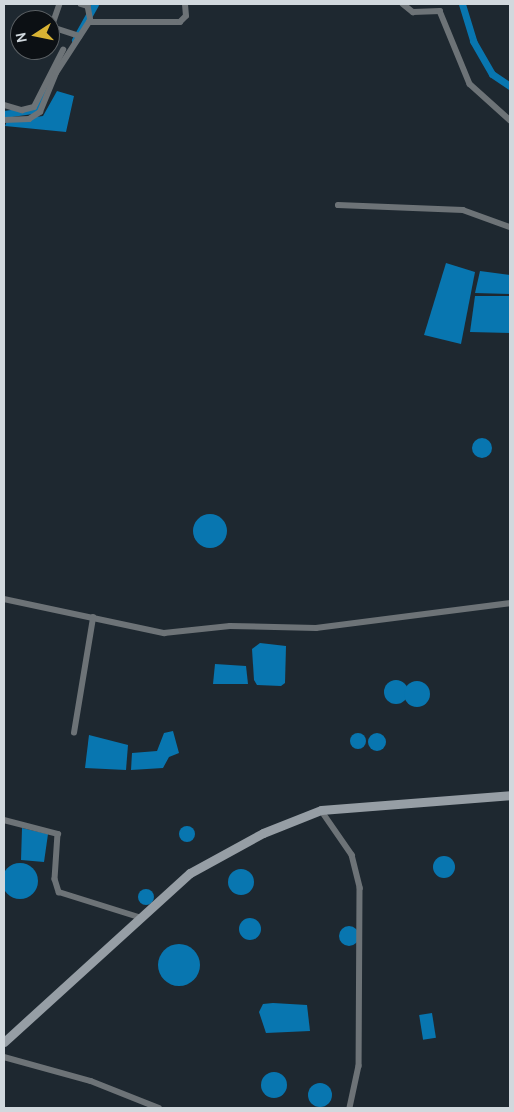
<!DOCTYPE html>
<html>
<head>
<meta charset="utf-8">
<style>
	body { margin:0 }
	#map { position:relative; width:514px; height:1112px; overflow:hidden; background:#1e2830; font-family:Cabin,sans-serif }
	div>[style] { position:absolute }
	[style*='--x'] { left:calc(var(--x)*1px); top:calc(var(--y)*1px); width:calc(var(--w)*1px); rotate:calc(var(--a)*1deg) }
	.water>* { inset:0; background:#0876b0; transform-origin:0 0 }
	.round { border-radius:50% }
	.canal>* { height:7px; margin:-3.5px; padding:0 3.5px; transform-origin:3.5px; border-radius:3.5px; background:#0876b0 }
	.street>* { height:5.5px; margin:-2.75px; padding:0 2.75px; transform-origin:2.75px; border-radius:2.75px; background:#6d7377 }
	.secondary>* { height:9px; margin:-4.5px; padding:0 4.5px; transform-origin:4.5px; border-radius:4.5px; background:#969ea5 }
	span { translate:-50% -50%; white-space:nowrap; text-align:center; line-height:1.15; -webkit-text-stroke:4px #0c1014; paint-order:stroke }
	.frame { position:absolute; inset:0; border:5px solid #d1d8dd; pointer-events:none }
	.north { position:absolute; left:10px; top:10px; width:50px; height:50px; box-sizing:border-box; background:#0c1014; border:1px solid #5b6064; border-radius:50%; rotate:259deg; font-size:14px; font-weight:700; line-height:20px; text-align:center; color:#d1d8dd }
	.north::after { content:''; display:block; margin:auto; width:18px; height:22px; background:#d9b334; clip-path:polygon(50% 0,100% 100%,50% 72%,0 100%) }
</style>
</head>
<body>
<div id="map">
	<div class="water">
		<i style="clip-path:polygon(57px 91px,74px 96px,66px 132px,5px 126px,7px 121px,43px 116px)"></i>
		<i style="clip-path:polygon(446px 263px,475px 272px,461px 344px,424px 335px)"></i>
		<i style="clip-path:polygon(480px 271px,510px 275px,510px 294px,475px 293px)"></i>
		<i style="clip-path:polygon(475px 296px,510px 296px,510px 333px,470px 332px)"></i>
		<i class="round" style="left:472px;top:438px;width:20px;height:20px"></i>
		<i class="round" style="left:193px;top:514px;width:34px;height:34px"></i>
		<i style="clip-path:polygon(260px 643px,286px 646px,285px 683px,281px 686px,257px 685px,254px 680px,252px 649px)"></i>
		<i style="clip-path:polygon(215px 664px,246px 666px,248px 684px,213px 684px)"></i>
		<i class="round" style="left:384px;top:680px;width:24px;height:24px"></i>
		<i class="round" style="left:404px;top:681px;width:26px;height:26px"></i>
		<i style="clip-path:polygon(173px 731px,179px 753px,169px 757px,163px 768px,131px 770px,132px 753px,157px 751px,164px 733px)"></i>
		<i class="round" style="left:350px;top:733px;width:16px;height:16px"></i>
		<i class="round" style="left:368px;top:733px;width:18px;height:18px"></i>
		<i style="clip-path:polygon(89px 735px,128px 745px,126px 770px,85px 768px)"></i>
		<i class="round" style="left:179px;top:826px;width:16px;height:16px"></i>
		<i style="clip-path:polygon(22px 828px,48px 834px,44px 862px,21px 860px)"></i>
		<i class="round" style="left:433px;top:856px;width:22px;height:22px"></i>
		<i class="round" style="left:2px;top:863px;width:36px;height:36px"></i>
		<i class="round" style="left:228px;top:869px;width:26px;height:26px"></i>
		<i class="round" style="left:138px;top:889px;width:16px;height:16px"></i>
		<i class="round" style="left:239px;top:918px;width:22px;height:22px"></i>
		<i class="round" style="left:339px;top:926px;width:20px;height:20px"></i>
		<i class="round" style="left:158px;top:944px;width:42px;height:42px"></i>
		<i style="clip-path:polygon(273px 1003px,307px 1005px,310px 1031px,266px 1033px,259px 1012px,263px 1004px)"></i>
		<i style="left:432px;top:1013px;width:25px;height:13px;rotate:81deg"></i>
		<i class="round" style="left:261px;top:1072px;width:26px;height:26px"></i>
		<i class="round" style="left:308px;top:1083px;width:24px;height:24px"></i>
	</div>
	<div class="canal">
		<i style="--x:462;--y:4;--w:39;--a:73"></i>
		<i style="--x:473;--y:41;--w:38;--a:60"></i>
		<i style="--x:492;--y:74;--w:22;--a:34"></i>
		<i style="--x:75;--y:40;--w:41;--a:-60.9"></i>
		<i style="--x:4;--y:114;--w:30;--a:-8"></i>
		<i style="--x:34;--y:110;--w:26;--a:-58"></i>
	</div>
	<div class="street">
		<i style="--x:60;--y:4;--w:24;--a:109"></i>
		<i style="--x:52;--y:27;--w:29;--a:18"></i>
		<i style="--x:81;--y:4;--w:7;--a:16"></i>
		<i style="--x:88;--y:6;--w:15;--a:79"></i>
		<i style="--x:403;--y:4;--w:13;--a:39"></i>
		<i style="--x:413;--y:12;--w:27;--a:-2"></i>
		<i style="--x:440;--y:11;--w:79;--a:67.7"></i>
		<i style="--x:470;--y:84;--w:54;--a:42"></i>
		<i style="--x:4;--y:105;--w:19;--a:16"></i>
		<i style="--x:22;--y:110;--w:12;--a:-14"></i>
		<i style="--x:34;--y:107;--w:64;--a:-63"></i>
		<i style="--x:4;--y:120;--w:25;--a:-2"></i>
		<i style="--x:29;--y:119;--w:13;--a:-32"></i>
		<i style="--x:40;--y:112;--w:42;--a:-67.7"></i>
		<i style="--x:56;--y:73;--w:61;--a:-57.1"></i>
		<i style="--x:89;--y:22;--w:91;--a:0"></i>
		<i style="--x:180;--y:22;--w:8;--a:-45"></i>
		<i style="--x:186;--y:16;--w:12;--a:-95"></i>
		<i style="--x:338;--y:205;--w:125;--a:2.3"></i>
		<i style="--x:463;--y:210;--w:50;--a:19.9"></i>
		<i style="--x:4;--y:599;--w:164;--a:12"></i>
		<i style="--x:164;--y:633;--w:66;--a:-6.1"></i>
		<i style="--x:230;--y:626;--w:86;--a:1.3"></i>
		<i style="--x:316;--y:628;--w:196;--a:-7.3"></i>
		<i style="--x:74;--y:733;--w:117;--a:-80.6"></i>
		<i style="--x:321;--y:810;--w:55;--a:55.4"></i>
		<i style="--x:352;--y:855;--w:34;--a:76"></i>
		<i style="--x:360;--y:888;--w:178;--a:90.3"></i>
		<i style="--x:359;--y:1066;--w:43;--a:102.1"></i>
		<i style="--x:4;--y:820;--w:56;--a:14.5"></i>
		<i style="--x:58;--y:834;--w:45;--a:93.8"></i>
		<i style="--x:55;--y:879;--w:14;--a:73"></i>
		<i style="--x:59;--y:892;--w:84;--a:17.4"></i>
		<i style="--x:4;--y:1057;--w:90;--a:15.4"></i>
		<i style="--x:91;--y:1081;--w:73;--a:21.7"></i>
	</div>
	<div class="secondary">
		<i style="--x:4;--y:1042;--w:251;--a:-42.3"></i>
		<i style="--x:190;--y:873;--w:83;--a:-28.7"></i>
		<i style="--x:263;--y:833;--w:62;--a:-21.6"></i>
		<i style="--x:321;--y:810;--w:190;--a:-4.5"></i>
	</div>
	<div class="frame"></div>
	<div class="north">N</div>
</div>
</body>
</html>
